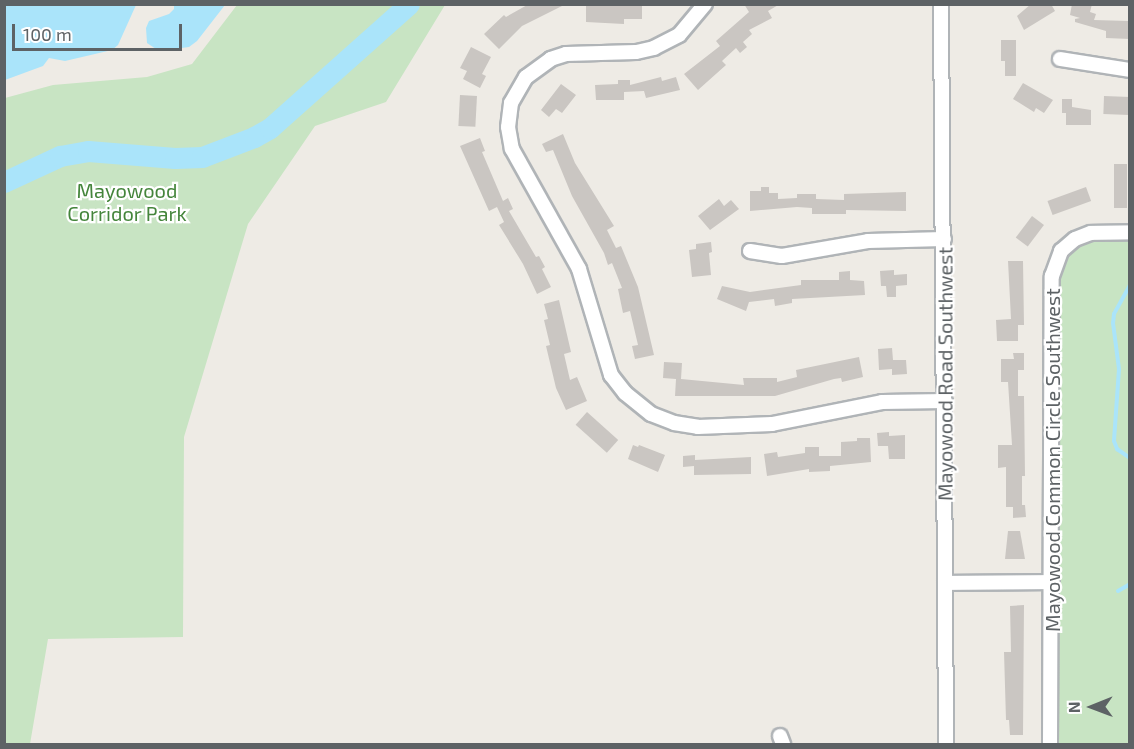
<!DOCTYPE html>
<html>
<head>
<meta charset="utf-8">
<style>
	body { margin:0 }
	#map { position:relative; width:1134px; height:749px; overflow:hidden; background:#eeebe5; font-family:"Exo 2",sans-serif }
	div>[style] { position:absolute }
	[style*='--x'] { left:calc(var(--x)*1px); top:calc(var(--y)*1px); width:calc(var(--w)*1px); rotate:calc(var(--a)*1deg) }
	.green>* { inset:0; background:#c8e4c3 }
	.water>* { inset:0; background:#aae4fa }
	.stream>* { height:4px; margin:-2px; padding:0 2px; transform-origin:2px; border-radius:2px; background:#aae4fa }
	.river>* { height:21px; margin:-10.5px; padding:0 10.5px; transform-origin:10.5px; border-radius:10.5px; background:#aae4fa }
	.building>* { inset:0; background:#cac6c2; transform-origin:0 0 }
	.roads { filter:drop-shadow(2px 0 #b0b4b7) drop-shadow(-2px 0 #b0b4b7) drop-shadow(0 2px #b0b4b7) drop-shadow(0 -2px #b0b4b7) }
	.minor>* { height:14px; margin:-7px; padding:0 7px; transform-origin:7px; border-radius:7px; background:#fff }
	span { translate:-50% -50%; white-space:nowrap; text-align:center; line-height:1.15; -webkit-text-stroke:4.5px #fff; paint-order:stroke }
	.park-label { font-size:20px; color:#44853b }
	.street-label { font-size:20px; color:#5d6265 }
	.frame { position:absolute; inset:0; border:6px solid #5d6265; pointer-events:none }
	.north { position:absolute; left:1062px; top:677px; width:60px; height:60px; -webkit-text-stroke:4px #fff; paint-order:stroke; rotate:269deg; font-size:16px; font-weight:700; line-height:24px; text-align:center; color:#5d6265 }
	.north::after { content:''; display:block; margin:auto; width:21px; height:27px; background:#5d6265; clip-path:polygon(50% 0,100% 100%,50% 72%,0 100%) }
	.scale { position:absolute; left:12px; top:24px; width:170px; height:27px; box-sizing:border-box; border:3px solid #5d6265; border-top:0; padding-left:8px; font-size:18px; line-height:21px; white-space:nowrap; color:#5d6265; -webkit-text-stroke:4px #fff; paint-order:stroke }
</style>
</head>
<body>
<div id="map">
	<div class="green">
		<i style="clip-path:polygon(237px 5px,445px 5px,386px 102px,315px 126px,248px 224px,184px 437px,183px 637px,48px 639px,30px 744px,5px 744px,5px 98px,53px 85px,147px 77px,192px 64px)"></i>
		<i style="clip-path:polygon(1101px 239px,1129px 240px,1129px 744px,1058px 744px,1059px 287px,1062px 269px,1068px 256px,1086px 242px)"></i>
	</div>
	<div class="water">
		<i style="clip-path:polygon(5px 4px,136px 4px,136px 5px,118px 45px,112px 50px,65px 61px,49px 58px,43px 66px,5px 80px)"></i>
		<i style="clip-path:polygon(174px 5px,174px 4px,225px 5px,197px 41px,189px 47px,159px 51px,147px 43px,146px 28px,149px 21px,169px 14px,174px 9px)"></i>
	</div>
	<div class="stream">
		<i style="--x:1130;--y:285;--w:33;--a:119"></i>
		<i style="--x:1114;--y:314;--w:9;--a:96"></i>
		<i style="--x:1113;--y:323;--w:46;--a:82.6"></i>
		<i style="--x:1119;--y:369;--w:72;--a:94"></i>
		<i style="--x:1114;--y:441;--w:9;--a:69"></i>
		<i style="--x:1117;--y:449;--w:16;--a:35"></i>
		<i style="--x:1118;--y:591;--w:14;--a:-30"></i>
	</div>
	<div class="river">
		<i style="--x:4;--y:182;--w:62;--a:-24.9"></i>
		<i style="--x:60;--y:156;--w:28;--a:-10"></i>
		<i style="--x:88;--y:151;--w:87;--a:4.6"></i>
		<i style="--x:175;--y:158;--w:27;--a:-2"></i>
		<i style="--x:202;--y:157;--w:56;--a:-21"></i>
		<i style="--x:254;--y:137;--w:18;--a:-29"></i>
		<i style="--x:270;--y:128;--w:186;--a:-41.7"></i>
	</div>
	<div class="building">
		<i style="clip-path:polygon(529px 4px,566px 4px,522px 26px,499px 49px,484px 34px,504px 15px,506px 17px)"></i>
		<i style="clip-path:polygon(586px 4px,642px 4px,642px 19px,624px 19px,624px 24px,586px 22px)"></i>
		<i style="clip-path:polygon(744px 4px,780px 4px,768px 11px,772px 18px,749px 30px,752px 34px,743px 42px,747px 47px,740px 53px,736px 48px,722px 61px,726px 65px,698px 90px,684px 74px,720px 46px,716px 41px,749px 12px)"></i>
		<i style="clip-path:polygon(1031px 4px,1051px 4px,1055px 11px,1024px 30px,1017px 16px)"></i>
		<i style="clip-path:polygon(1072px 4px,1092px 4px,1090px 12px,1096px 14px,1094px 20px,1129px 21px,1130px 39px,1106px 38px,1106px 31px,1075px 22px,1075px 19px,1080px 18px,1070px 15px)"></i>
		<i style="clip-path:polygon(1001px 40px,1016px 40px,1016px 76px,1005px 76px,1005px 61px,1001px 61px)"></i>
		<i style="clip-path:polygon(471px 47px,491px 57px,482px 74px,486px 76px,480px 88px,463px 79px,467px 71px,460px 68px)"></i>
		<i style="clip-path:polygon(661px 77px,662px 81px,676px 77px,680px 90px,646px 98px,644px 91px,624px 92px,624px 100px,596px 100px,595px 85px,618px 84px,618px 80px,630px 80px,630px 85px)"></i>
		<i style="clip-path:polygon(1023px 83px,1053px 100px,1044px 113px,1036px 108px,1034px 112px,1013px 99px)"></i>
		<i style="clip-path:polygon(561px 84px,576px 95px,562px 113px,556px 109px,549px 117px,541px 110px)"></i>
		<i style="left:460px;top:95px;width:17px;height:31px;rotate:3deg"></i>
		<i style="left:1104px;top:96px;width:26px;height:18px;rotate:2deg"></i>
		<i style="clip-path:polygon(1062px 99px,1072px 99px,1072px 107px,1091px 110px,1091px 125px,1066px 125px,1066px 113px,1062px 113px)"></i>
		<i style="clip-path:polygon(563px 134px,575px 163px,614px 226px,607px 230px,616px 248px,621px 246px,638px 287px,654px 355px,635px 359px,632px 346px,638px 345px,630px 311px,623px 313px,618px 289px,622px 288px,612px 263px,608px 265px,604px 253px,572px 196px,553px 150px,546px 152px,542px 144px)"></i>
		<i style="clip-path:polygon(480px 138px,485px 151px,482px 152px,503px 201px,508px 198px,513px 209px,509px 211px,536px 257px,539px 256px,545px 267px,542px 269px,551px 287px,537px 294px,523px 264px,499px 225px,504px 222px,497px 207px,489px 211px,460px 146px)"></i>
		<i style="left:1114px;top:164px;width:13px;height:44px"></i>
		<i style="clip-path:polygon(761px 187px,769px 187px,769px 193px,778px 193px,778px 199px,797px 198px,797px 194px,816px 194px,816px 199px,844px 200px,844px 194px,906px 192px,906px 211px,846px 210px,846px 214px,812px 214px,812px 208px,797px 207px,750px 211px,750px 191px,761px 191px)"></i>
		<i style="left:1086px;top:187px;width:15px;height:41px;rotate:70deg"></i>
		<i style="clip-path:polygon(719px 199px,724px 206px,731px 200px,739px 209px,710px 230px,698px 216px)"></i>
		<i style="left:1032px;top:216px;width:15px;height:27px;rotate:37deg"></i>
		<i style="clip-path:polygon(711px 242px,712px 252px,709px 253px,711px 275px,692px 277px,689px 250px,696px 249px,696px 244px)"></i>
		<i style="clip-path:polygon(1008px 261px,1023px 261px,1024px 325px,1018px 325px,1018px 341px,997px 341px,996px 320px,1011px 319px)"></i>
		<i style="clip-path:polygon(894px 270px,894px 275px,907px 274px,907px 285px,896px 286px,896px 297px,887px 297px,886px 286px,881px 286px,880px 271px)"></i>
		<i style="clip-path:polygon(850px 271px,850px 280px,864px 281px,865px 295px,792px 299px,792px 303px,775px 306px,774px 299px,749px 302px,746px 311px,717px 299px,722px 286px,750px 292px,801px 285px,801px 280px,839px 280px,839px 272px)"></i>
		<i style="clip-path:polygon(559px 300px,571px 352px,564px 354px,570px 380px,577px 377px,587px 401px,566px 410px,556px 388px,546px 346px,550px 345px,544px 320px,548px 319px,544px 304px)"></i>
		<i style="clip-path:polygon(892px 348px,893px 360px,906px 360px,907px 374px,892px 375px,892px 369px,879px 370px,878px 349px)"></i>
		<i style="clip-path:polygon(1013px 353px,1024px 353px,1024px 370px,1018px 370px,1018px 396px,1024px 396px,1025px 476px,1022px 476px,1022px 505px,1025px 505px,1026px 517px,1013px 518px,1013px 507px,1006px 507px,1006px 467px,998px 468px,998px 445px,1012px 445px,1008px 382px,1001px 382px,1001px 359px,1014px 359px)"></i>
		<i style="clip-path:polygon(859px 357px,863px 377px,842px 382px,841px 378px,834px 379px,775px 396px,675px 396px,676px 379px,663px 378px,664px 362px,682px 363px,681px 379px,744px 385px,743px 378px,777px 378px,777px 382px,797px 377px,796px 370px)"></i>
		<i style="left:587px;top:412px;width:42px;height:17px;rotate:42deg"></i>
		<i style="clip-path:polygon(889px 432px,889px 436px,905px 435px,905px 459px,889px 459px,888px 446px,878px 446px,877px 433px)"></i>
		<i style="clip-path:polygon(857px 438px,870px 438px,871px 462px,830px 466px,830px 471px,809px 472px,809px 469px,767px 476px,764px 454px,777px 452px,778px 457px,805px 453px,805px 447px,819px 447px,819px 456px,841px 456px,841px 442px,857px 441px)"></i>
		<i style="clip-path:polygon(633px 445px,638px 447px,639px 445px,665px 455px,658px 472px,628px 459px)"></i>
		<i style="clip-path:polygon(695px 455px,695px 460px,751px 457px,751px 474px,694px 475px,694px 466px,683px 467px,683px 456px)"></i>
		<i style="clip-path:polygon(1008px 531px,1020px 531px,1025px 559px,1005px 559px)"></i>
		<i style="clip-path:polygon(1024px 605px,1023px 735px,1010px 735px,1009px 720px,1006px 720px,1004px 652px,1011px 652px,1010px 606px)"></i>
	</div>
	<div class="roads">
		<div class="minor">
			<i style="--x:705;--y:4;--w:40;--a:130"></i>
			<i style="--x:679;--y:35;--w:28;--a:153"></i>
			<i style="--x:654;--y:48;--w:18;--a:167"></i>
			<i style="--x:636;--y:52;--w:70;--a:178.4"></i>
			<i style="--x:566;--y:54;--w:16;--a:162"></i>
			<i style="--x:551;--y:59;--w:31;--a:144"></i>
			<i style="--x:526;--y:77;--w:30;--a:120"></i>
			<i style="--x:511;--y:103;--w:24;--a:97"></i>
			<i style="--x:508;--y:127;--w:22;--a:80"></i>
			<i style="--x:512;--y:149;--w:137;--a:60.8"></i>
			<i style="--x:579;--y:269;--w:111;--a:73.2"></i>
			<i style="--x:611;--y:375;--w:23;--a:52"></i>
			<i style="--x:625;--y:393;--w:33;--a:39"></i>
			<i style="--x:651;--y:414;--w:25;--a:21"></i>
			<i style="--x:674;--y:423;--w:24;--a:9"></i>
			<i style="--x:698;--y:427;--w:74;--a:-2.3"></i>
			<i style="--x:772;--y:424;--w:112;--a:-11.3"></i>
			<i style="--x:882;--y:402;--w:63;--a:-0.9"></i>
			<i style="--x:941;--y:4;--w:740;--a:89.61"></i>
			<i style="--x:1060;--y:59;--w:71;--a:8.9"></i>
			<i style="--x:750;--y:251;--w:32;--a:9"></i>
			<i style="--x:782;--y:256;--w:87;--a:-9.9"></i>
			<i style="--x:868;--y:241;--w:76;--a:-1.5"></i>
			<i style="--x:945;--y:583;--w:107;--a:-0.5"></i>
			<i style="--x:780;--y:736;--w:9;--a:69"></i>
			<i style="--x:1050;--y:744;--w:468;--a:-89.8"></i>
			<i style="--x:1052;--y:276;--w:27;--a:-70"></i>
			<i style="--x:1061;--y:251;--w:18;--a:-41"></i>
			<i style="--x:1075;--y:239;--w:17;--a:-21"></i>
			<i style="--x:1091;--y:233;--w:39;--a:-1"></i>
		</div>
	</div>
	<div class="park-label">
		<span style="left:127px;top:202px">Mayowood<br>Corridor Park</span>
	</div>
	<div class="street-label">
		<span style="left:945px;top:374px;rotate:-90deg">Mayowood Road Southwest</span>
		<span style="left:1052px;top:460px;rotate:-90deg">Mayowood Common Circle Southwest</span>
	</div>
	<div class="frame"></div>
	<div class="north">N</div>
	<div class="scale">100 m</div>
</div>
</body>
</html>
